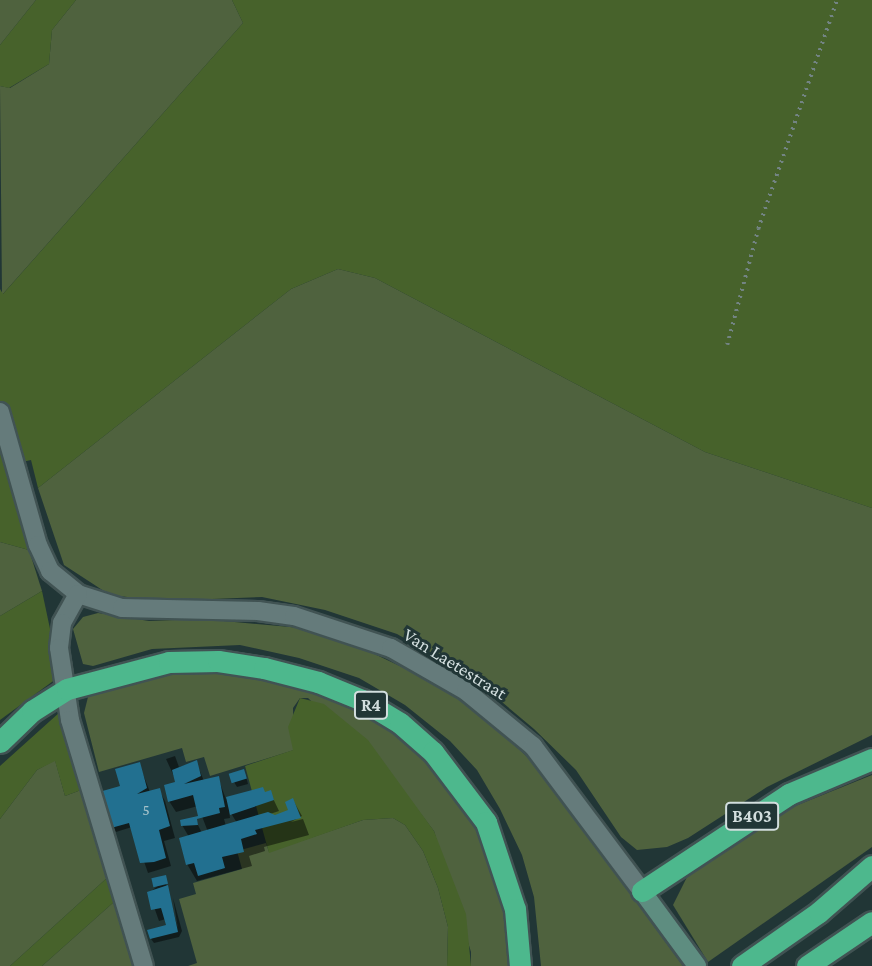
<!DOCTYPE html>
<html>
<head>
<meta charset="utf-8">
<style>
	body { margin:0 }
	#map { position:relative; width:872px; height:966px; overflow:hidden; background:#213636; font-family:"Crimson Pro",serif }
	div>[style] { position:absolute }
	[style*='--x'] { left:calc(var(--x)*1px); top:calc(var(--y)*1px); width:calc(var(--w)*1px); rotate:calc(var(--a)*1deg) }
	.green>* { inset:0; background:#4f623e }
	.forest>* { inset:0; background:#47622b }
	.shadow>* { inset:0; background:#0007 }
	.building>* { inset:0; background:#227090; transform-origin:0 0 }
	.path>* { height:3.5px; margin-top:-1.75px; transform-origin:0; background:repeating-linear-gradient(90deg,#738484 0 2px,transparent 0 7px) }
	.roads { filter:drop-shadow(2px 0 #415353) drop-shadow(-2px 0 #415353) drop-shadow(0 2px #415353) drop-shadow(0 -2px #415353) }
	.street>* { height:18px; margin:-9px; padding:0 9px; transform-origin:9px; border-radius:9px; background:#657b7b }
	.secondary>* { height:18px; margin:-9px; padding:0 9px; transform-origin:9px; border-radius:9px; background:#5e8d80 }
	.highway>* { height:21px; margin:-10.5px; padding:0 10.5px; transform-origin:10.5px; border-radius:10.5px; background:#4db88d }
	span { translate:-50% -50%; white-space:nowrap; text-align:center; line-height:1.15; -webkit-text-stroke:6px #213636; paint-order:stroke }
	.number-label { font-size:16px; color:#a6c2ca }
	.number-label span { -webkit-text-stroke-width:0 }
	.shield-label span { padding:2px 5px; background:#213636; border:2px solid; border-radius:5px; -webkit-text-stroke-width:0 }
	.shield-label { font-size:18px; color:#d2dede; font-weight:700 }
	.street-label { font-size:19px; color:#d2dede }
</style>
</head>
<body>
<div id="map">
	<div class="green">
		<i style="clip-path:polygon(0 0,36px 0,0 45px)"></i>
		<i style="clip-path:polygon(76px 0,232px 0,243px 23px,2px 295px,0 86px,10px 88px,49px 64px,52px 30px)"></i>
		<i style="clip-path:polygon(338px 269px,375px 278px,705px 452px,872px 508px,872px 735px,767px 787px,688px 838px,667px 847px,637px 850px,621px 837px,576px 770px,534px 729px,471px 676px,397px 634px,325px 610px,262px 597px,162px 601px,110px 595px,64px 565px,38px 488px,291px 289px)"></i>
		<i style="clip-path:polygon(0 542px,29px 550px,42px 591px,0 616px)"></i>
		<i style="clip-path:polygon(98px 613px,149px 621px,202px 619px,301px 628px,364px 649px,429px 680px,480px 713px,537px 766px,683px 966px,541px 966px,534px 897px,522px 855px,500px 809px,477px 770px,450px 741px,405px 705px,359px 678px,299px 658px,240px 645px,152px 649px,93px 666px,83px 664px,73px 629px,83px 617px)"></i>
		<i style="clip-path:polygon(198px 671px,279px 681px,345px 703px,392px 729px,424px 756px,478px 829px,507px 906px,512px 966px,471px 966px,471px 952px,434px 831px,401px 788px,308px 698px,300px 698px,293px 708px,294px 750px,210px 776px,204px 757px,186px 762px,182px 748px,99px 772px,84px 713px,88px 697px,157px 674px)"></i>
		<i style="clip-path:polygon(55px 760px,65px 796px,81px 790px,108px 877px,10px 966px,0 966px,0 819px,37px 770px)"></i>
		<i style="clip-path:polygon(872px 775px,872px 847px,708px 962px,673px 905px,689px 873px,768px 817px)"></i>
		<i style="clip-path:polygon(393px 818px,405px 825px,423px 851px,438px 888px,448px 927px,447px 966px,188px 966px,197px 963px,179px 899px,196px 894px,193px 883px,242px 869px,237px 851px,266px 843px,269px 852px,363px 820px)"></i>
		<i style="clip-path:polygon(115px 901px,135px 966px,42px 966px)"></i>
	</div>
	<div class="forest">
		<i style="clip-path:polygon(36px 0,76px 0,52px 30px,49px 64px,9px 88px,0 86px,0 45px)"></i>
		<i style="clip-path:polygon(232px 0,872px 0,872px 508px,705px 452px,375px 278px,338px 269px,291px 289px,38px 488px,31px 460px,9px 465px,29px 550px,0 542px,0 289px,3px 294px,243px 23px)"></i>
		<i style="clip-path:polygon(42px 591px,60px 676px,0 720px,0 616px)"></i>
		<i style="clip-path:polygon(300px 698px,324px 704px,368px 740px,434px 831px,466px 914px,471px 966px,447px 966px,448px 927px,438px 888px,423px 851px,405px 825px,393px 818px,363px 820px,269px 853px,245px 766px,293px 750px,288px 727px)"></i>
		<i style="clip-path:polygon(60px 712px,81px 790px,65px 796px,55px 761px,37px 770px,0 819px,0 766px)"></i>
		<i style="clip-path:polygon(108px 877px,115px 901px,42px 966px,10px 966px)"></i>
	</div>
	<div class="shadow">
		<i style="clip-path:polygon(evenodd,175px 756px,179px 767px,196px 762px,204px 781px,218px 778px,226px 799px,270px 792px,279px 811px,270px 814px,275px 817px,290px 811px,293px 800px,302px 816px,291px 822px,303px 819px,309px 835px,264px 847px,265px 851px,249px 856px,252px 866px,197px 881px,187px 864px,189px 837px,182px 825px,195px 819px,202px 833px,208px 832px,198px 806px,176px 812px,169px 801px,177px 783px,166px 759px,175px 756px,229px 810px,237px 823px,226px 826px,224px 819px,230px 818px,229px 810px)"></i>
		<i style="clip-path:polygon(139px 764px,150px 792px,159px 790px,165px 801px,175px 838px,164px 841px,171px 866px,148px 873px,132px 827px,116px 832px,113px 827px,118px 789px)"></i>
		<i style="clip-path:polygon(246px 776px,248px 784px,237px 787px,234px 782px)"></i>
		<i style="clip-path:polygon(165px 880px,178px 929px,173px 898px,182px 931px,179px 937px,154px 943px,151px 939px,169px 924px,166px 919px,159px 921px,149px 893px)"></i>
	</div>
	<div class="building">
		<i style="clip-path:polygon(197px 760px,201px 776px,184px 784px,219px 776px,225px 807px,219px 808px,220px 813px,197px 819px,198px 825px,181px 826px,180px 820px,198px 816px,193px 795px,168px 802px,164px 785px,175px 782px,172px 770px)"></i>
		<i style="clip-path:polygon(140px 762px,147px 788px,137px 794px,160px 788px,170px 826px,159px 830px,166px 858px,154px 862px,140px 863px,129px 823px,111px 828px,99px 792px,120px 786px,115px 769px)"></i>
		<i style="left:244px;top:769px;width:10px;height:16px;rotate:73deg"></i>
		<i style="clip-path:polygon(263px 787px,265px 792px,271px 790px,274px 800px,230px 815px,226px 797px)"></i>
		<i style="clip-path:polygon(293px 798px,301px 818px,255px 830px,257px 834px,241px 839px,244px 852px,222px 857px,225px 868px,198px 876px,194px 863px,186px 865px,179px 838px,268px 812px,275px 815px,288px 810px,285px 802px)"></i>
		<i style="left:166px;top:875px;width:9px;height:15px;rotate:77deg"></i>
		<i style="clip-path:polygon(168px 885px,178px 932px,150px 939px,147px 930px,166px 925px,161px 908px,151px 910px,147px 892px)"></i>
	</div>
	<div class="path">
		<i style="--x:727;--y:345;--w:120;--a:-75"></i>
		<i style="--x:758;--y:229;--w:242;--a:-71"></i>
	</div>
	<div class="roads">
		<div class="street">
			<i style="--x:0;--y:412;--w:138;--a:74.1"></i>
			<i style="--x:38;--y:545;--w:29;--a:65"></i>
			<i style="--x:50;--y:571;--w:36;--a:39"></i>
			<i style="--x:78;--y:594;--w:46;--a:17.7"></i>
			<i style="--x:122;--y:608;--w:136;--a:1.3"></i>
			<i style="--x:258;--y:611;--w:36;--a:8"></i>
			<i style="--x:294;--y:616;--w:102;--a:18.3"></i>
			<i style="--x:391;--y:648;--w:86;--a:29.8"></i>
			<i style="--x:466;--y:691;--w:87;--a:39.4"></i>
			<i style="--x:533;--y:746;--w:181;--a:53.1"></i>
			<i style="--x:78;--y:594;--w:33;--a:119"></i>
			<i style="--x:62;--y:623;--w:25;--a:97"></i>
			<i style="--x:59;--y:648;--w:73;--a:81.3"></i>
			<i style="--x:70;--y:720;--w:257;--a:73.3"></i>
		</div>
		<div class="secondary">
			<i style="--x:642;--y:891;--w:93;--a:53.7"></i>
		</div>
		<div class="highway">
			<i style="--x:0;--y:742;--w:45;--a:-44.1"></i>
			<i style="--x:32;--y:711;--w:41;--a:-32.2"></i>
			<i style="--x:67;--y:689;--w:106;--a:-14.8"></i>
			<i style="--x:169;--y:662;--w:49;--a:-1.2"></i>
			<i style="--x:218;--y:661;--w:47;--a:8.7"></i>
			<i style="--x:264;--y:668;--w:56;--a:14.5"></i>
			<i style="--x:318;--y:682;--w:48;--a:22.2"></i>
			<i style="--x:362;--y:700;--w:44;--a:31.2"></i>
			<i style="--x:400;--y:723;--w:44;--a:41.3"></i>
			<i style="--x:433;--y:752;--w:88;--a:52.9"></i>
			<i style="--x:486;--y:822;--w:92;--a:71.6"></i>
			<i style="--x:515;--y:909;--w:57;--a:85"></i>
			<i style="--x:642;--y:891;--w:176;--a:-33.4"></i>
			<i style="--x:789;--y:794;--w:90;--a:-22.9"></i>
			<i style="--x:742;--y:966;--w:94;--a:-35"></i>
			<i style="--x:819;--y:912;--w:70;--a:-41"></i>
			<i style="--x:807;--y:966;--w:78;--a:-34.1"></i>
		</div>
	</div>
	<div class="number-label">
		<span style="left:146px;top:810px">5</span>
	</div>
	<div class="shield-label">
		<span style="left:371px;top:705px">R4</span>
		<span style="left:752px;top:816px">B403</span>
	</div>
	<div class="street-label">
		<span style="left:455px;top:664px;rotate:32deg">Van Laetestraat</span>
	</div>
</div>
</body>
</html>
